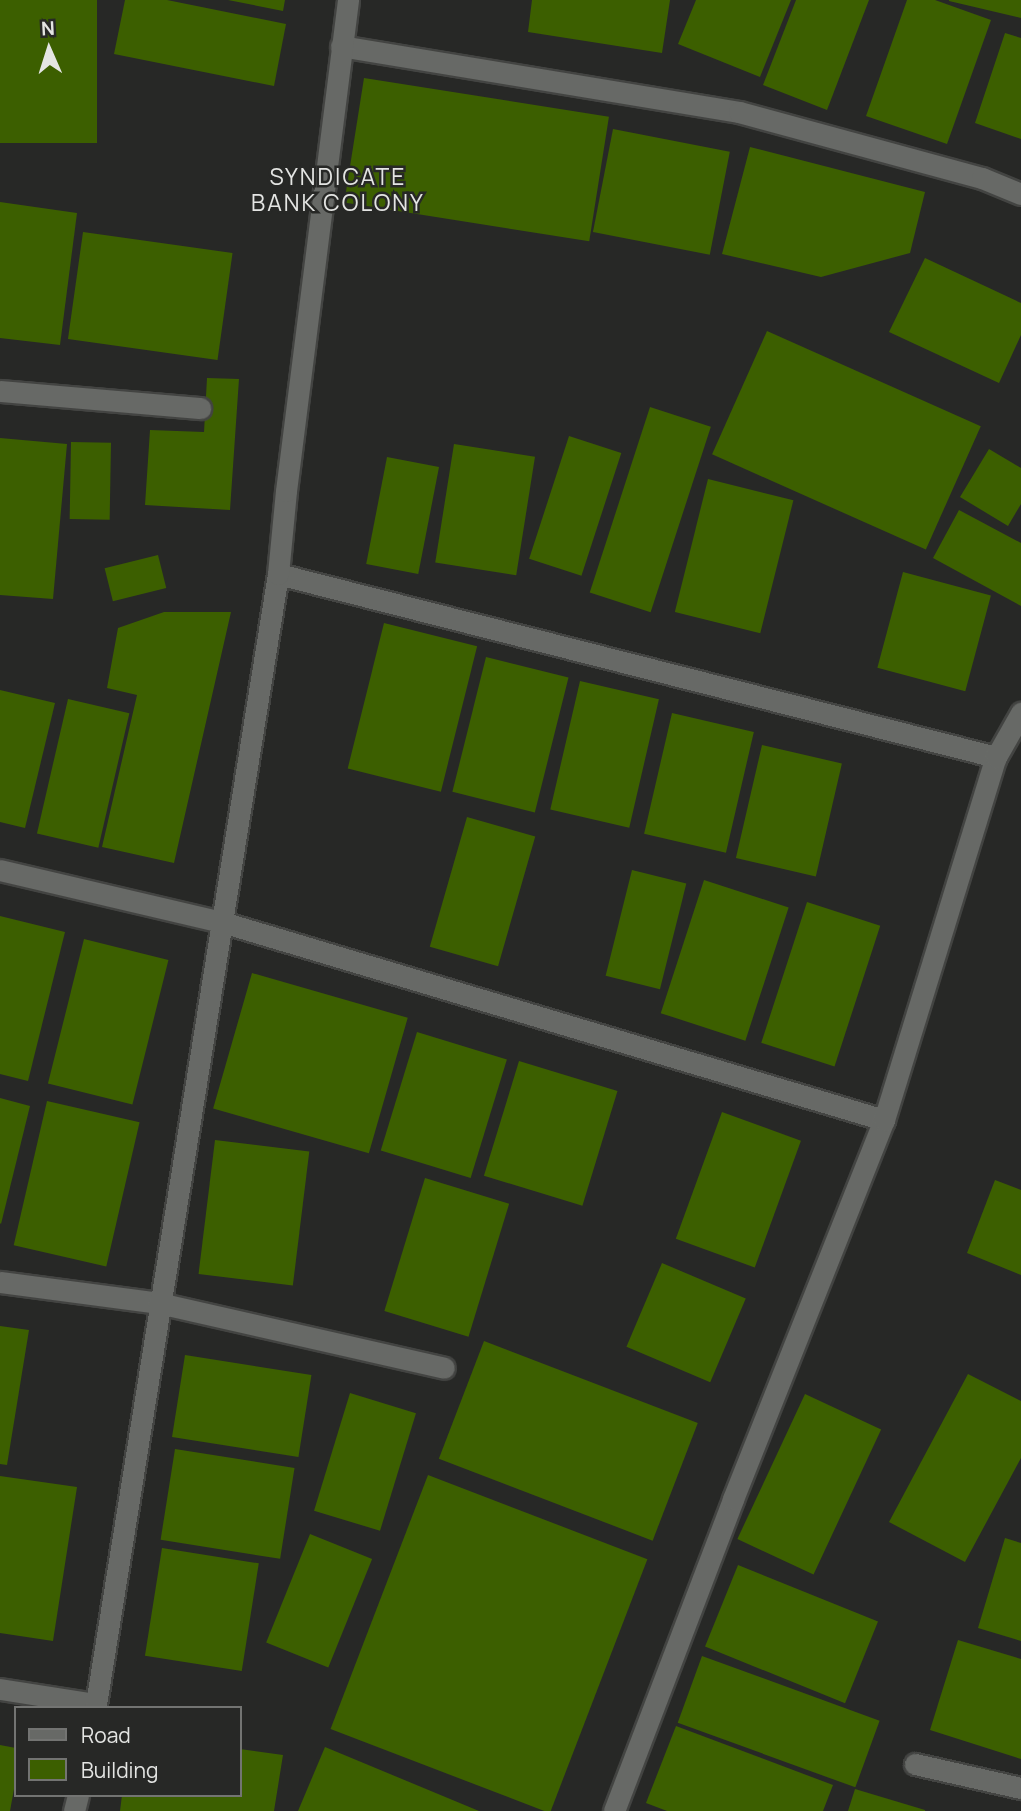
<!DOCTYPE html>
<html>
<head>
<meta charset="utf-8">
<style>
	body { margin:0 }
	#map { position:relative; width:1021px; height:1811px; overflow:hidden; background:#272826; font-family:Manrope,sans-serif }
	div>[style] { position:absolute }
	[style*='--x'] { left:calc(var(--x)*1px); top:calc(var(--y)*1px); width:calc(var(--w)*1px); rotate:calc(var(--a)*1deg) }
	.building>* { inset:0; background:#3c5f00; transform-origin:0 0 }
	.roads { filter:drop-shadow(2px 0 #434442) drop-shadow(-2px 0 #434442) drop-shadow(0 2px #434442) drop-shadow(0 -2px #434442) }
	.street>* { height:21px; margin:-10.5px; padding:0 10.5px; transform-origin:10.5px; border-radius:10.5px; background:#676966 }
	span { translate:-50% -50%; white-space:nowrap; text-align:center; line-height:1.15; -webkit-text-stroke:5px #272826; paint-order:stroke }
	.neighbourhood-label { font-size:23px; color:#e4e5e3; letter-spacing:2px }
	.legend { position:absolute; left:14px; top:1706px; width:228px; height:91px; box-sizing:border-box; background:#272826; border:2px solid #737472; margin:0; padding:9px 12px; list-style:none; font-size:21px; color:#e4e5e3 }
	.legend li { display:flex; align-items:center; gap:14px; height:35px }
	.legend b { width:35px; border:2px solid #737472 }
	.north { position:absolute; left:14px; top:14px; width:70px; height:70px; -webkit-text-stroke:5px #272826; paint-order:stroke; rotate:357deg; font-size:19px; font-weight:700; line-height:28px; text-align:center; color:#e4e5e3 }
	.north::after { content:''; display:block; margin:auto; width:24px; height:32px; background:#e4e5e3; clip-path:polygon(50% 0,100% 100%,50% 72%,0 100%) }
</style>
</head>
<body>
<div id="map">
	<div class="building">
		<i style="left:0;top:0;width:97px;height:143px"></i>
		<i style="clip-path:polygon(125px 0,167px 0,286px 24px,274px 86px,114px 54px)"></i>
		<i style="clip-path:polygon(228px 0,285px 0,283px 11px)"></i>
		<i style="clip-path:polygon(532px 0,670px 0,662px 53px,528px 32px)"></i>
		<i style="clip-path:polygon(696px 0,791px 0,760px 77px,678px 44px)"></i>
		<i style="clip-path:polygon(796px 0,869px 0,827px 110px,763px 85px)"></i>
		<i style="clip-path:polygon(907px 0,935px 0,991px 20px,947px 144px,866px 116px)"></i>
		<i style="clip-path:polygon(949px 0,1021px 0,1021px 18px,949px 1px)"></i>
		<i style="clip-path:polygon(1005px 33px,1021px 38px,1021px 139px,975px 123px)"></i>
		<i style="left:364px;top:78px;width:248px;height:126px;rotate:9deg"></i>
		<i style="left:613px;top:129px;width:119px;height:105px;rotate:11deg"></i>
		<i style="clip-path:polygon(750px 147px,925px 192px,910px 253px,821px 277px,722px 254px)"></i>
		<i style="clip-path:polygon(0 202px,77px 213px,60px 345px,0 338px)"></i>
		<i style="left:83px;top:232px;width:151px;height:108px;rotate:8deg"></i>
		<i style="clip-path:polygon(925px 258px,1021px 303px,1021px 335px,999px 383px,889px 332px)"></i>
		<i style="left:767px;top:331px;width:234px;height:135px;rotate:24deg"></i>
		<i style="clip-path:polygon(207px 378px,239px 379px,230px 510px,145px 505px,150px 430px,204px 432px)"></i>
		<i style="left:650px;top:407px;width:64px;height:195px;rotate:18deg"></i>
		<i style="left:569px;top:436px;width:55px;height:129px;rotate:18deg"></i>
		<i style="clip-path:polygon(0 438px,67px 444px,53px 599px,0 595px)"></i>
		<i style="left:71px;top:442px;width:40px;height:77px;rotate:1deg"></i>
		<i style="left:454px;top:444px;width:82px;height:120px;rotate:9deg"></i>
		<i style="clip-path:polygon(989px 449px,1021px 468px,1021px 504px,1008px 526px,960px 497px)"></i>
		<i style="left:387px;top:457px;width:53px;height:109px;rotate:11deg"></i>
		<i style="left:708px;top:479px;width:88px;height:137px;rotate:14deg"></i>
		<i style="clip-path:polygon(959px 510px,1021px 543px,1021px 606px,933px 558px)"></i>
		<i style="left:158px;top:555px;width:34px;height:55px;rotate:76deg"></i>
		<i style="left:903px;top:572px;width:91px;height:99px;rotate:15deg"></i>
		<i style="clip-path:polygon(164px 612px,231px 612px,174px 863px,102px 847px,137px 695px,107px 688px,118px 628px)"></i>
		<i style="left:384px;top:623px;width:96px;height:150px;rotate:14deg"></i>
		<i style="left:486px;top:657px;width:85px;height:139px;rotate:14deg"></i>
		<i style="left:580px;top:681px;width:81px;height:132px;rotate:13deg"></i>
		<i style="clip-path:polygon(0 690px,55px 703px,25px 828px,0 822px)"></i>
		<i style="left:68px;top:699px;width:63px;height:138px;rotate:13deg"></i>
		<i style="left:672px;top:713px;width:84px;height:124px;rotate:13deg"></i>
		<i style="left:762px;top:745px;width:82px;height:116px;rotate:13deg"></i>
		<i style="left:467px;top:817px;width:71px;height:135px;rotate:16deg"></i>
		<i style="left:632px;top:870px;width:56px;height:109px;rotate:14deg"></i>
		<i style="left:704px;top:880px;width:89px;height:140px;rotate:18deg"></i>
		<i style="left:807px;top:902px;width:77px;height:148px;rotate:18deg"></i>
		<i style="clip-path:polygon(0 916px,65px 932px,28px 1081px,0 1074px)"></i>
		<i style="left:84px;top:939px;width:87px;height:149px;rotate:14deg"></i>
		<i style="left:252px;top:973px;width:162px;height:141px;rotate:16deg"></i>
		<i style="left:417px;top:1032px;width:94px;height:124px;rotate:17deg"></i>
		<i style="left:519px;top:1061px;width:103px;height:120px;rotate:17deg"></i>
		<i style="clip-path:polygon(0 1098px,30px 1106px,1px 1224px,0 1223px)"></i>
		<i style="left:47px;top:1101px;width:95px;height:148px;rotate:13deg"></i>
		<i style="left:722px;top:1112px;width:84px;height:135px;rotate:20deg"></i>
		<i style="left:215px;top:1140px;width:95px;height:135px;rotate:7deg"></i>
		<i style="left:425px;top:1178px;width:88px;height:139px;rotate:17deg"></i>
		<i style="clip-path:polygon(995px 1180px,1021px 1190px,1021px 1275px,967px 1253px)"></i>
		<i style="left:662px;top:1263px;width:91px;height:91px;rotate:23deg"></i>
		<i style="clip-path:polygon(0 1326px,29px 1330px,7px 1465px,0 1464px)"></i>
		<i style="left:484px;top:1341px;width:229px;height:126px;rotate:21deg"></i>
		<i style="left:185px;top:1355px;width:128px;height:83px;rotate:9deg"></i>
		<i style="clip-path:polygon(968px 1374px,1021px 1401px,1021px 1458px,965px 1562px,889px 1522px)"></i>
		<i style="left:350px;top:1393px;width:69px;height:123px;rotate:17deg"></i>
		<i style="left:805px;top:1394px;width:84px;height:160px;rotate:25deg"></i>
		<i style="left:175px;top:1449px;width:121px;height:92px;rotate:9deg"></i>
		<i style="left:428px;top:1475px;width:235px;height:272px;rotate:21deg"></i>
		<i style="clip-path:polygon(0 1476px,77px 1487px,53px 1641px,0 1633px)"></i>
		<i style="left:310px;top:1534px;width:67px;height:117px;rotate:22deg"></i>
		<i style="clip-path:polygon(1005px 1538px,1021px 1543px,1021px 1641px,978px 1628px)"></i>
		<i style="left:162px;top:1548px;width:98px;height:109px;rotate:9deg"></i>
		<i style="left:738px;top:1565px;width:151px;height:88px;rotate:22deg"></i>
		<i style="clip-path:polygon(958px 1640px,1021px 1659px,1021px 1759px,930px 1730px)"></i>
		<i style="left:702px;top:1656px;width:189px;height:71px;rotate:20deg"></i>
		<i style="clip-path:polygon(676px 1726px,833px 1785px,823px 1811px,667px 1811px,646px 1803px)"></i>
		<i style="clip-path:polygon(0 1745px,16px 1748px,16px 1778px,10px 1811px,0 1811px)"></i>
		<i style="clip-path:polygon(325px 1747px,479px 1811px,298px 1811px)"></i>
		<i style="clip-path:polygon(240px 1749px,283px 1755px,274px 1811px,120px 1811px,122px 1795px,240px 1795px)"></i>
		<i style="clip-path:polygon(855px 1789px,925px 1810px,925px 1811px,848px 1811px)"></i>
	</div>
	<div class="roads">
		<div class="street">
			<i style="--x:341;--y:46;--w:403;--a:9.4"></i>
			<i style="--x:739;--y:112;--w:252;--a:15.2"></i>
			<i style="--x:982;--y:178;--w:42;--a:22.3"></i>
			<i style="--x:0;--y:391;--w:201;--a:4.9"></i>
			<i style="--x:278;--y:574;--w:741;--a:14.3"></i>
			<i style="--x:0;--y:870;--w:228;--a:13.2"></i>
			<i style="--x:222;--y:922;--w:691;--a:16.65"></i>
			<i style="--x:0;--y:1282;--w:160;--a:7.5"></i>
			<i style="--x:159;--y:1303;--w:292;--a:12.8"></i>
			<i style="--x:0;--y:1689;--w:97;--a:8.9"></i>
			<i style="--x:96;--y:1704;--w:4;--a:104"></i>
			<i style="--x:96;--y:1704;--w:1145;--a:-80.85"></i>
			<i style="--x:278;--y:574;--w:83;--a:-84.5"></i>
			<i style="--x:286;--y:491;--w:495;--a:-82.8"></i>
			<i style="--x:915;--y:1764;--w:109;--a:12.8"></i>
			<i style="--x:74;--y:1811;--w:16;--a:-76"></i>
			<i style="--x:614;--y:1811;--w:334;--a:-69.1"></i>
			<i style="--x:733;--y:1499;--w:408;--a:-68.3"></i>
			<i style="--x:884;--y:1120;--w:380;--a:-72.9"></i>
			<i style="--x:996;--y:757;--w:51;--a:-60.4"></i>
		</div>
	</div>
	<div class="neighbourhood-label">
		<span style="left:338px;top:189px">SYNDICATE<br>BANK COLONY</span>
	</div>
	<ul class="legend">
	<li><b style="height:9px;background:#676966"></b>Road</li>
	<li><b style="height:19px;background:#3c5f00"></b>Building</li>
	</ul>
	<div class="north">N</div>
</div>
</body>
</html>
